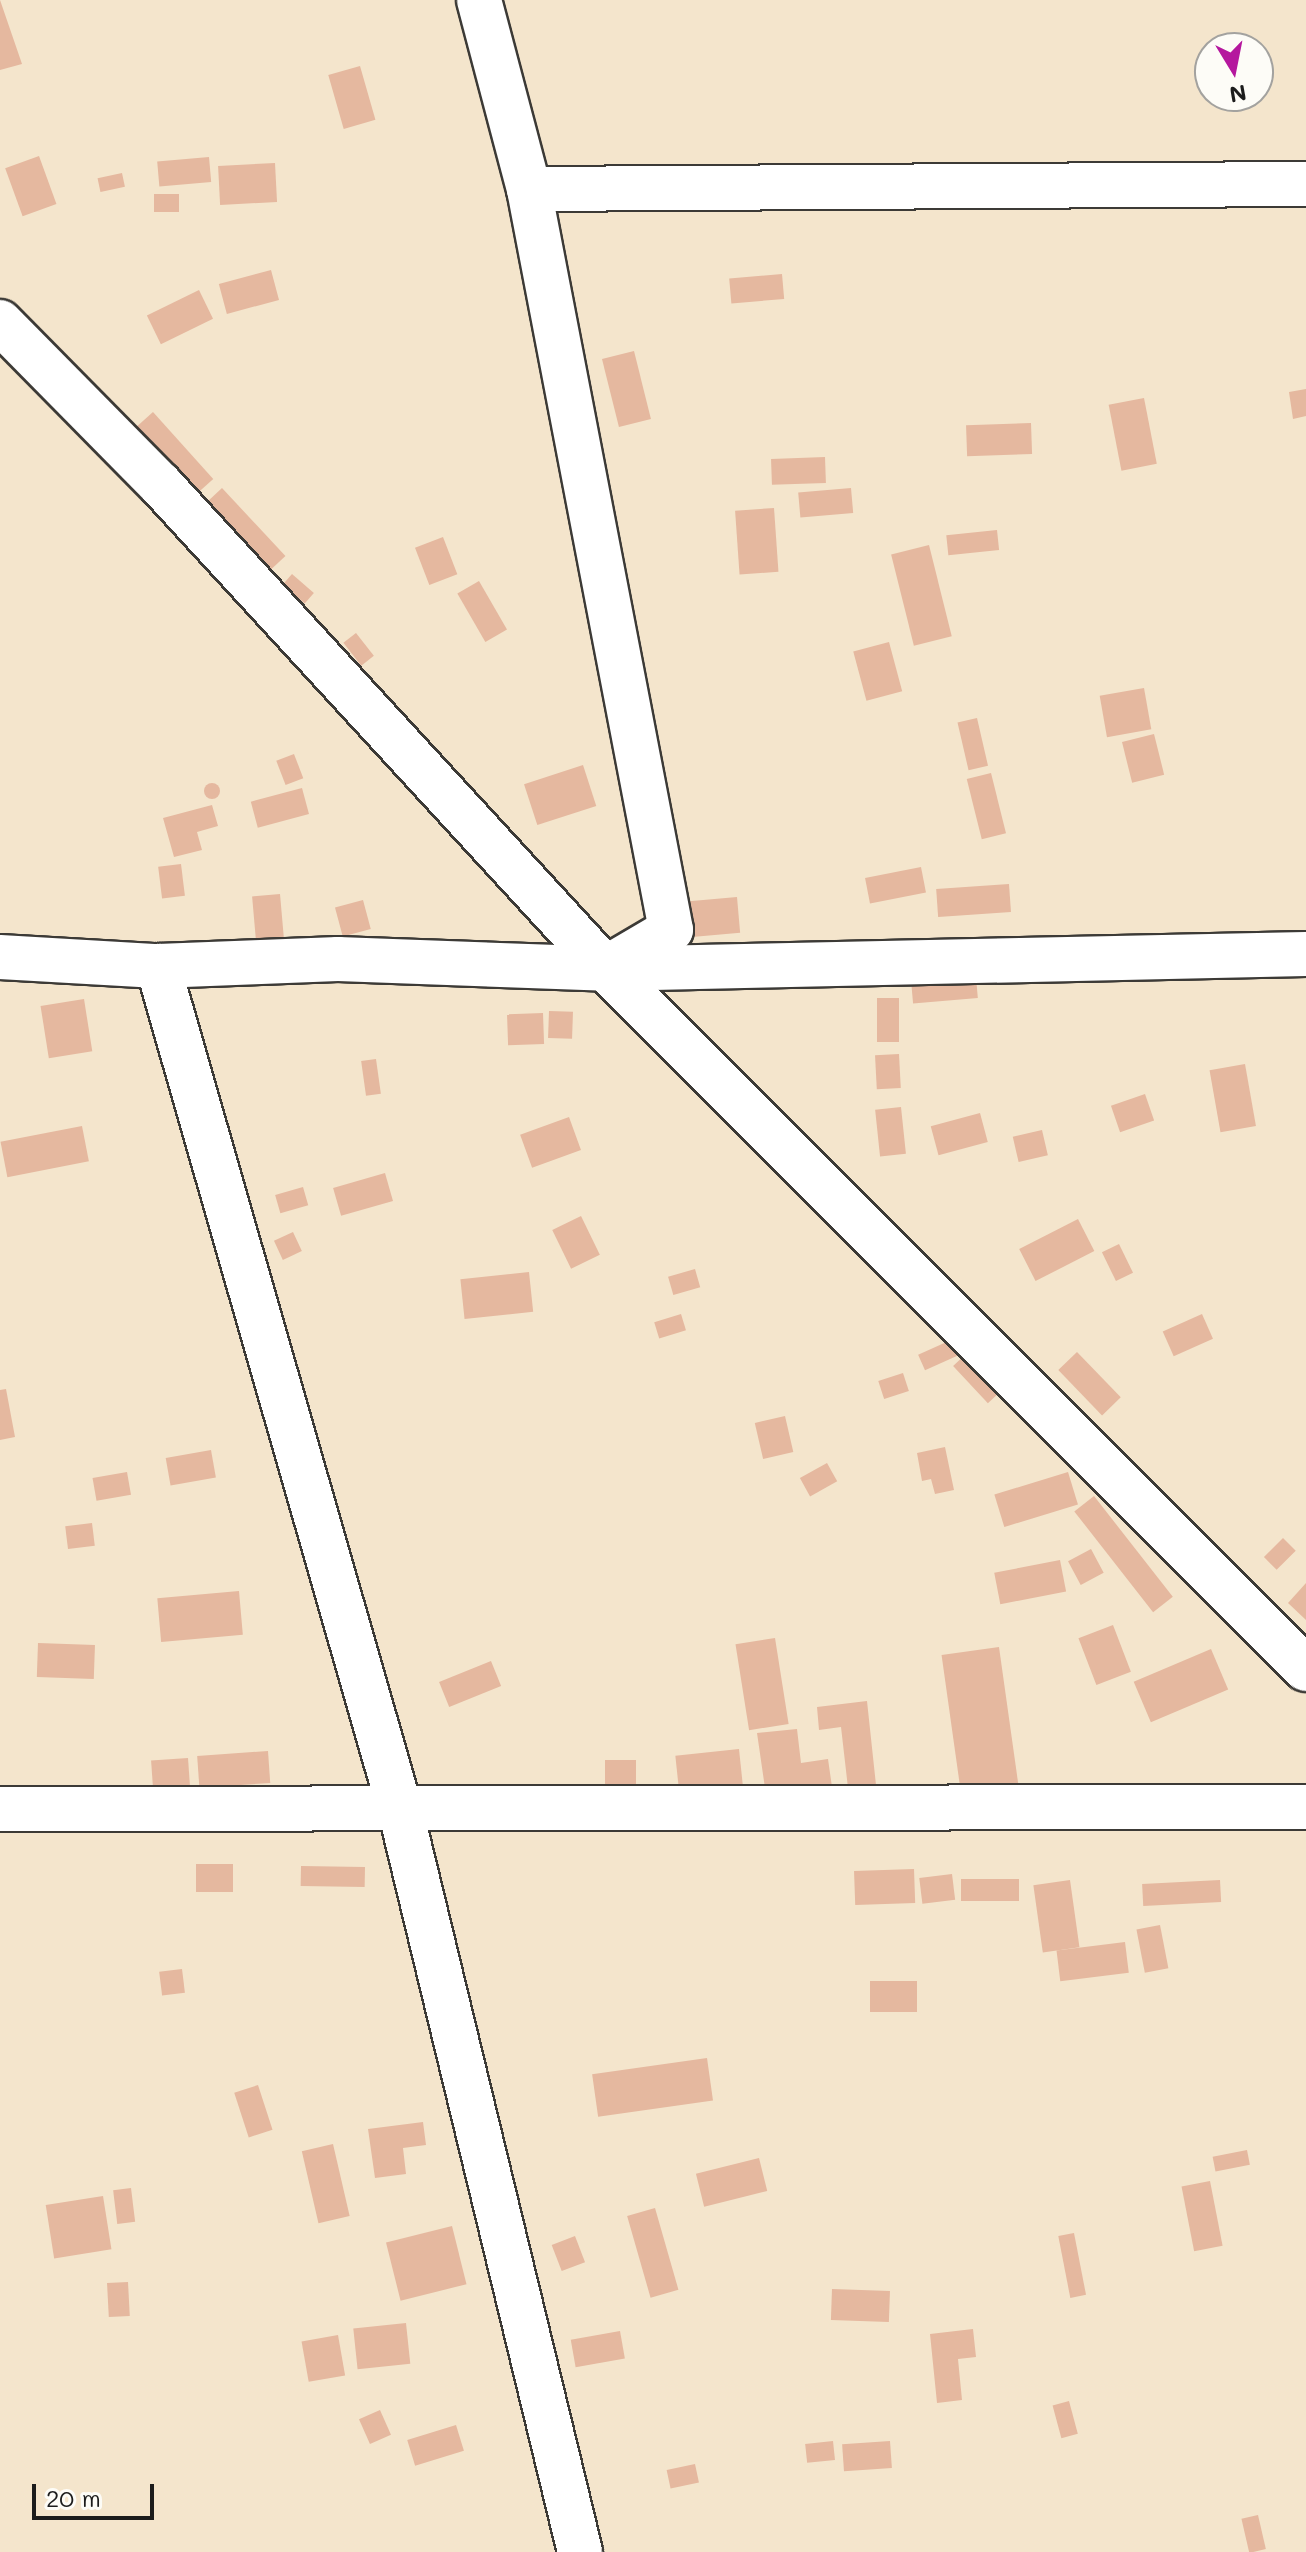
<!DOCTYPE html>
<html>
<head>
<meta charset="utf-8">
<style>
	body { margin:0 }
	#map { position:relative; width:1306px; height:2552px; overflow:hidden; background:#f4e5cc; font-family:Mali,sans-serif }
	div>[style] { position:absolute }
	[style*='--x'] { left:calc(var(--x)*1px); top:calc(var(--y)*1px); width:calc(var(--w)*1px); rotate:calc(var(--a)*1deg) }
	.building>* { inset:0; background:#e5b89f; transform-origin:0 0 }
	.round { border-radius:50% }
	.roads { filter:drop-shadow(2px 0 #3c3a36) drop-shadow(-2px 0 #3c3a36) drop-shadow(0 2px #3c3a36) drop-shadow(0 -2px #3c3a36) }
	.minor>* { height:44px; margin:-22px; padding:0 22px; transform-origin:22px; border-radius:22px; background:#fff }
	span { translate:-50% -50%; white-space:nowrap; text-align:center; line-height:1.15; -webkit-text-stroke:6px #fdfcf7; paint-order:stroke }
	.north { position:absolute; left:1194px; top:32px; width:80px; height:80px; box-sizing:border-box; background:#fdfcf7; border:2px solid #a3a29f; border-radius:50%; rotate:170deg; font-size:22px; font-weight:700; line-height:32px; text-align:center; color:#1c1c1c }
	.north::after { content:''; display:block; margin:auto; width:28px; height:36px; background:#b5179e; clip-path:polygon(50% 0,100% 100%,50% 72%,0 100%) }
	.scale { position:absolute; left:32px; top:2484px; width:122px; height:36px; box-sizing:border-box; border:4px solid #1c1c1c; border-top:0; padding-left:10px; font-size:24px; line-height:28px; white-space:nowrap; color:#1c1c1c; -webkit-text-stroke:6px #fdfcf7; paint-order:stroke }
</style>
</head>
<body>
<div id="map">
	<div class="building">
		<i style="clip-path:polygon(0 0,22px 64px,0 70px)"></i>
		<i style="left:360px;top:66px;width:56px;height:33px;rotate:74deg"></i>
		<i style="left:39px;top:156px;width:51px;height:36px;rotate:70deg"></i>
		<i style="left:209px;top:157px;width:25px;height:52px;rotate:85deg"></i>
		<i style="left:275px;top:163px;width:39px;height:57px;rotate:87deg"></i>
		<i style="left:122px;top:173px;width:14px;height:25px;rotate:78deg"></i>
		<i style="left:179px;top:194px;width:18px;height:25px;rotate:90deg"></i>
		<i style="left:271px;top:270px;width:31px;height:54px;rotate:75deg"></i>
		<i style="left:782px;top:274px;width:25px;height:53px;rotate:85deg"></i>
		<i style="left:199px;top:290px;width:32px;height:58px;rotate:64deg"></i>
		<i style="left:634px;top:351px;width:70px;height:33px;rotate:76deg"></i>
		<i style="clip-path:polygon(1306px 389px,1306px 416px,1293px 419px,1289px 392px)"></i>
		<i style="left:1144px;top:398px;width:67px;height:36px;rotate:79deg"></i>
		<i style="left:153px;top:412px;width:90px;height:27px;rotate:48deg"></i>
		<i style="left:1031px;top:423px;width:31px;height:65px;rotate:88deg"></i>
		<i style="left:825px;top:457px;width:26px;height:54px;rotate:88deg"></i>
		<i style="left:222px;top:488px;width:93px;height:26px;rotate:47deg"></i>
		<i style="left:851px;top:488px;width:25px;height:53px;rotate:85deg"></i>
		<i style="left:774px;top:508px;width:64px;height:39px;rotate:86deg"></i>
		<i style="left:997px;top:530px;width:20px;height:51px;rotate:84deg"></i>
		<i style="left:443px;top:537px;width:40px;height:30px;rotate:69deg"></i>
		<i style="left:929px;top:545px;width:94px;height:39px;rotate:76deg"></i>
		<i style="left:292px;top:574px;width:29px;height:14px;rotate:41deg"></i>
		<i style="left:479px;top:581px;width:56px;height:25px;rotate:60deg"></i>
		<i style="left:356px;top:633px;width:29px;height:16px;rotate:52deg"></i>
		<i style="left:889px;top:642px;width:51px;height:37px;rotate:75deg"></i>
		<i style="left:1144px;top:688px;width:42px;height:45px;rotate:80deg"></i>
		<i style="left:977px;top:718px;width:49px;height:20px;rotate:77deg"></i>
		<i style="left:1154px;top:734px;width:42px;height:33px;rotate:76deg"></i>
		<i style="left:294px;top:754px;width:26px;height:19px;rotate:69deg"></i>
		<i style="left:583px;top:765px;width:43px;height:62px;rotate:72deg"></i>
		<i style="left:991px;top:773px;width:62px;height:25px;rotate:76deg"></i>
		<i class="round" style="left:204px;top:783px;width:16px;height:16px"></i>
		<i style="left:302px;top:788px;width:27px;height:53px;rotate:75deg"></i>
		<i style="clip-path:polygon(212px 805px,218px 826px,197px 832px,202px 850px,174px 857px,163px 818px)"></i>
		<i style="left:181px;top:864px;width:32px;height:23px;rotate:83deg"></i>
		<i style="left:921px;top:867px;width:26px;height:57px;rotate:79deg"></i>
		<i style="left:1009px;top:884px;width:28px;height:73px;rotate:86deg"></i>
		<i style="left:280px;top:894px;width:45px;height:28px;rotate:85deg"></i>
		<i style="left:737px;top:897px;width:36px;height:51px;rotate:85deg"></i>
		<i style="left:363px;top:900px;width:30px;height:29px;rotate:75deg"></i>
		<i style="left:976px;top:977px;width:21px;height:65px;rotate:85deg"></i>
		<i style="left:877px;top:998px;width:22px;height:44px"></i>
		<i style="left:84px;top:999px;width:53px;height:44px;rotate:81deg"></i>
		<i style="left:549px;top:1011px;width:24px;height:27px;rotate:2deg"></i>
		<i style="left:543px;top:1013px;width:31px;height:36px;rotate:88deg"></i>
		<i style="left:899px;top:1054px;width:34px;height:24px;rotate:87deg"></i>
		<i style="left:376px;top:1059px;width:35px;height:15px;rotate:82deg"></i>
		<i style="left:1245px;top:1064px;width:63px;height:36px;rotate:80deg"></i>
		<i style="left:1145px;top:1094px;width:28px;height:36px;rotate:71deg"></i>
		<i style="left:901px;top:1107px;width:47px;height:26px;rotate:84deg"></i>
		<i style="left:980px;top:1113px;width:30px;height:51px;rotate:75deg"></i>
		<i style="left:569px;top:1117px;width:35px;height:52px;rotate:70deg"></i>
		<i style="left:82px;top:1126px;width:36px;height:83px;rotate:79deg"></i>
		<i style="left:1042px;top:1130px;width:26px;height:30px;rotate:77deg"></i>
		<i style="left:385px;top:1173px;width:29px;height:54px;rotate:74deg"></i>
		<i style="left:303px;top:1187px;width:19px;height:29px;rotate:74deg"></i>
		<i style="left:581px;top:1216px;width:43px;height:32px;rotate:64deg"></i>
		<i style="left:1078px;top:1219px;width:36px;height:66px;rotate:63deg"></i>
		<i style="left:293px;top:1232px;width:21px;height:21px;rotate:65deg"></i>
		<i style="left:1119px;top:1244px;width:32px;height:19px;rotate:64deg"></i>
		<i style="left:695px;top:1269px;width:19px;height:28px;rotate:74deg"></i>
		<i style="left:529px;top:1272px;width:40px;height:69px;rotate:84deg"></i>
		<i style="left:681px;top:1314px;width:17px;height:28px;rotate:73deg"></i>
		<i style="left:1202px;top:1314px;width:27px;height:43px;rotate:66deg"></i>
		<i style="left:951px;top:1340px;width:17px;height:36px;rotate:66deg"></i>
		<i style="left:1077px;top:1352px;width:63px;height:26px;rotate:46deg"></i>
		<i style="left:967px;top:1353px;width:51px;height:19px;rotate:47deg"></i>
		<i style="left:903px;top:1373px;width:19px;height:26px;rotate:72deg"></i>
		<i style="clip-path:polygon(6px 1389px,15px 1437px,0 1440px,0 1390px)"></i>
		<i style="left:785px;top:1416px;width:37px;height:31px;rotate:77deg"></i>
		<i style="clip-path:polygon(945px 1447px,954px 1490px,935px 1494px,931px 1479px,922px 1481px,917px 1453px)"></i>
		<i style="left:211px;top:1450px;width:28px;height:46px;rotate:80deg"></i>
		<i style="left:827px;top:1463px;width:21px;height:31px;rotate:61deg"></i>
		<i style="left:127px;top:1472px;width:23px;height:35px;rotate:80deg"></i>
		<i style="left:1068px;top:1472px;width:34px;height:77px;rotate:73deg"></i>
		<i style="left:1094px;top:1496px;width:128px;height:25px;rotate:52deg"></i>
		<i style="left:92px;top:1523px;width:23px;height:27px;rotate:83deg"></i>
		<i style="left:1283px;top:1538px;width:18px;height:27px;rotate:45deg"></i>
		<i style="left:1091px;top:1549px;width:27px;height:26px;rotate:62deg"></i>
		<i style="left:1060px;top:1560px;width:32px;height:67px;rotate:79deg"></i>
		<i style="clip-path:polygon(1306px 1583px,1306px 1620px,1288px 1603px)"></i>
		<i style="left:239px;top:1591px;width:44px;height:82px;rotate:85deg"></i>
		<i style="left:1113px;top:1625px;width:50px;height:37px;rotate:69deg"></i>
		<i style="left:775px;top:1638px;width:87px;height:40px;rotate:81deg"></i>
		<i style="left:38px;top:1643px;width:57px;height:34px;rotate:2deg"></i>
		<i style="left:999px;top:1647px;width:140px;height:58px;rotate:82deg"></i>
		<i style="left:1211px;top:1649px;width:44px;height:84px;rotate:67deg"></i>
		<i style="left:491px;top:1661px;width:27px;height:56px;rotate:68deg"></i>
		<i style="clip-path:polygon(867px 1701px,876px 1785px,848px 1788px,841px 1727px,819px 1730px,817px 1707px)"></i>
		<i style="clip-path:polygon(797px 1729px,801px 1763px,828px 1759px,832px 1787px,766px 1795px,757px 1733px)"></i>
		<i style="left:739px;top:1749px;width:38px;height:64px;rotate:84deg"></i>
		<i style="left:268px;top:1751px;width:32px;height:71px;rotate:86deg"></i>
		<i style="left:188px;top:1758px;width:30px;height:37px;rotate:86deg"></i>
		<i style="left:636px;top:1760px;width:30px;height:31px;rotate:90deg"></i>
		<i style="left:196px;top:1864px;width:37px;height:28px"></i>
		<i style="left:301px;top:1866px;width:64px;height:20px;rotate:1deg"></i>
		<i style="left:914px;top:1869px;width:34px;height:60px;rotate:88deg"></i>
		<i style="left:952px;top:1874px;width:26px;height:33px;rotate:83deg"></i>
		<i style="left:1019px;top:1879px;width:22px;height:58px;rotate:90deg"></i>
		<i style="left:1070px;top:1880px;width:68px;height:37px;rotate:82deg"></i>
		<i style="left:1220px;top:1880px;width:22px;height:78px;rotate:87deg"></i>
		<i style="left:1160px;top:1925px;width:44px;height:24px;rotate:79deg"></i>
		<i style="left:1125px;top:1942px;width:31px;height:69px;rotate:83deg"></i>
		<i style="left:182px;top:1969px;width:24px;height:23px;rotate:83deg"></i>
		<i style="left:870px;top:1981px;width:47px;height:31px"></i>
		<i style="left:707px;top:2058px;width:43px;height:116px;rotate:82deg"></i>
		<i style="left:258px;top:2085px;width:47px;height:25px;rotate:72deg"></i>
		<i style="clip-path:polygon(423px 2122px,426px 2145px,403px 2148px,406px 2174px,375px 2178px,368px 2129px)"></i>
		<i style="left:333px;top:2144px;width:74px;height:32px;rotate:77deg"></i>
		<i style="left:1247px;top:2150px;width:15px;height:35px;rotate:79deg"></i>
		<i style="left:759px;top:2158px;width:34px;height:65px;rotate:76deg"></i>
		<i style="left:1210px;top:2181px;width:66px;height:29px;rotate:79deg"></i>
		<i style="left:131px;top:2188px;width:34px;height:18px;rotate:83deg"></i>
		<i style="left:103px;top:2196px;width:54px;height:58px;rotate:81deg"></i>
		<i style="left:655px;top:2208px;width:85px;height:29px;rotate:74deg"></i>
		<i style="left:452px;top:2226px;width:60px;height:68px;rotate:76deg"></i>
		<i style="left:1074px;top:2233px;width:63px;height:16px;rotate:79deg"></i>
		<i style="left:575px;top:2236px;width:28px;height:25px;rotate:69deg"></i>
		<i style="left:128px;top:2282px;width:34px;height:21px;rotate:87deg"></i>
		<i style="left:832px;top:2289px;width:58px;height:31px;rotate:2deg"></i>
		<i style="left:406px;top:2323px;width:41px;height:53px;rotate:84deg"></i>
		<i style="clip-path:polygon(973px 2329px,976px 2357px,958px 2359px,962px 2400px,937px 2403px,930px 2334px)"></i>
		<i style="left:620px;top:2331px;width:28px;height:50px;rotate:80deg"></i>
		<i style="left:338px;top:2335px;width:41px;height:37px;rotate:80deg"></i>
		<i style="left:1069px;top:2401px;width:34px;height:17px;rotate:75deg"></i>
		<i style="left:380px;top:2410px;width:27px;height:23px;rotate:66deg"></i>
		<i style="left:456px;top:2425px;width:27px;height:51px;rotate:73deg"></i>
		<i style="left:833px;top:2441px;width:19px;height:28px;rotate:84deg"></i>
		<i style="left:890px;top:2441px;width:27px;height:48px;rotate:86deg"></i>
		<i style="left:695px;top:2464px;width:19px;height:29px;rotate:78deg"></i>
		<i style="left:1258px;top:2515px;width:35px;height:17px;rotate:77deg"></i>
	</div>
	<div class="roads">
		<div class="minor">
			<i style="--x:479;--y:0;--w:196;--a:75.2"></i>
			<i style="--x:529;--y:189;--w:754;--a:79.15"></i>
			<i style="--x:671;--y:930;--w:73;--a:149.6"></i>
			<i style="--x:529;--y:189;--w:777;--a:-0.37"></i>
			<i style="--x:0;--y:322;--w:228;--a:45.4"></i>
			<i style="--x:160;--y:484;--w:659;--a:47.4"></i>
			<i style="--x:606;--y:969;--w:990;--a:45"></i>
			<i style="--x:0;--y:957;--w:158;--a:3.3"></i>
			<i style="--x:158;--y:966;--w:180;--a:-2.2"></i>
			<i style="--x:338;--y:959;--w:268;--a:2.1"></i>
			<i style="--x:606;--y:969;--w:700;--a:-1.23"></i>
			<i style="--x:158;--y:966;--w:881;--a:73.99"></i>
			<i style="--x:401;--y:1813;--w:760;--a:76.38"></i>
			<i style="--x:0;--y:1809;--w:1306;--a:-0.09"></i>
		</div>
	</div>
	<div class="north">N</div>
	<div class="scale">20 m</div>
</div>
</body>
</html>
